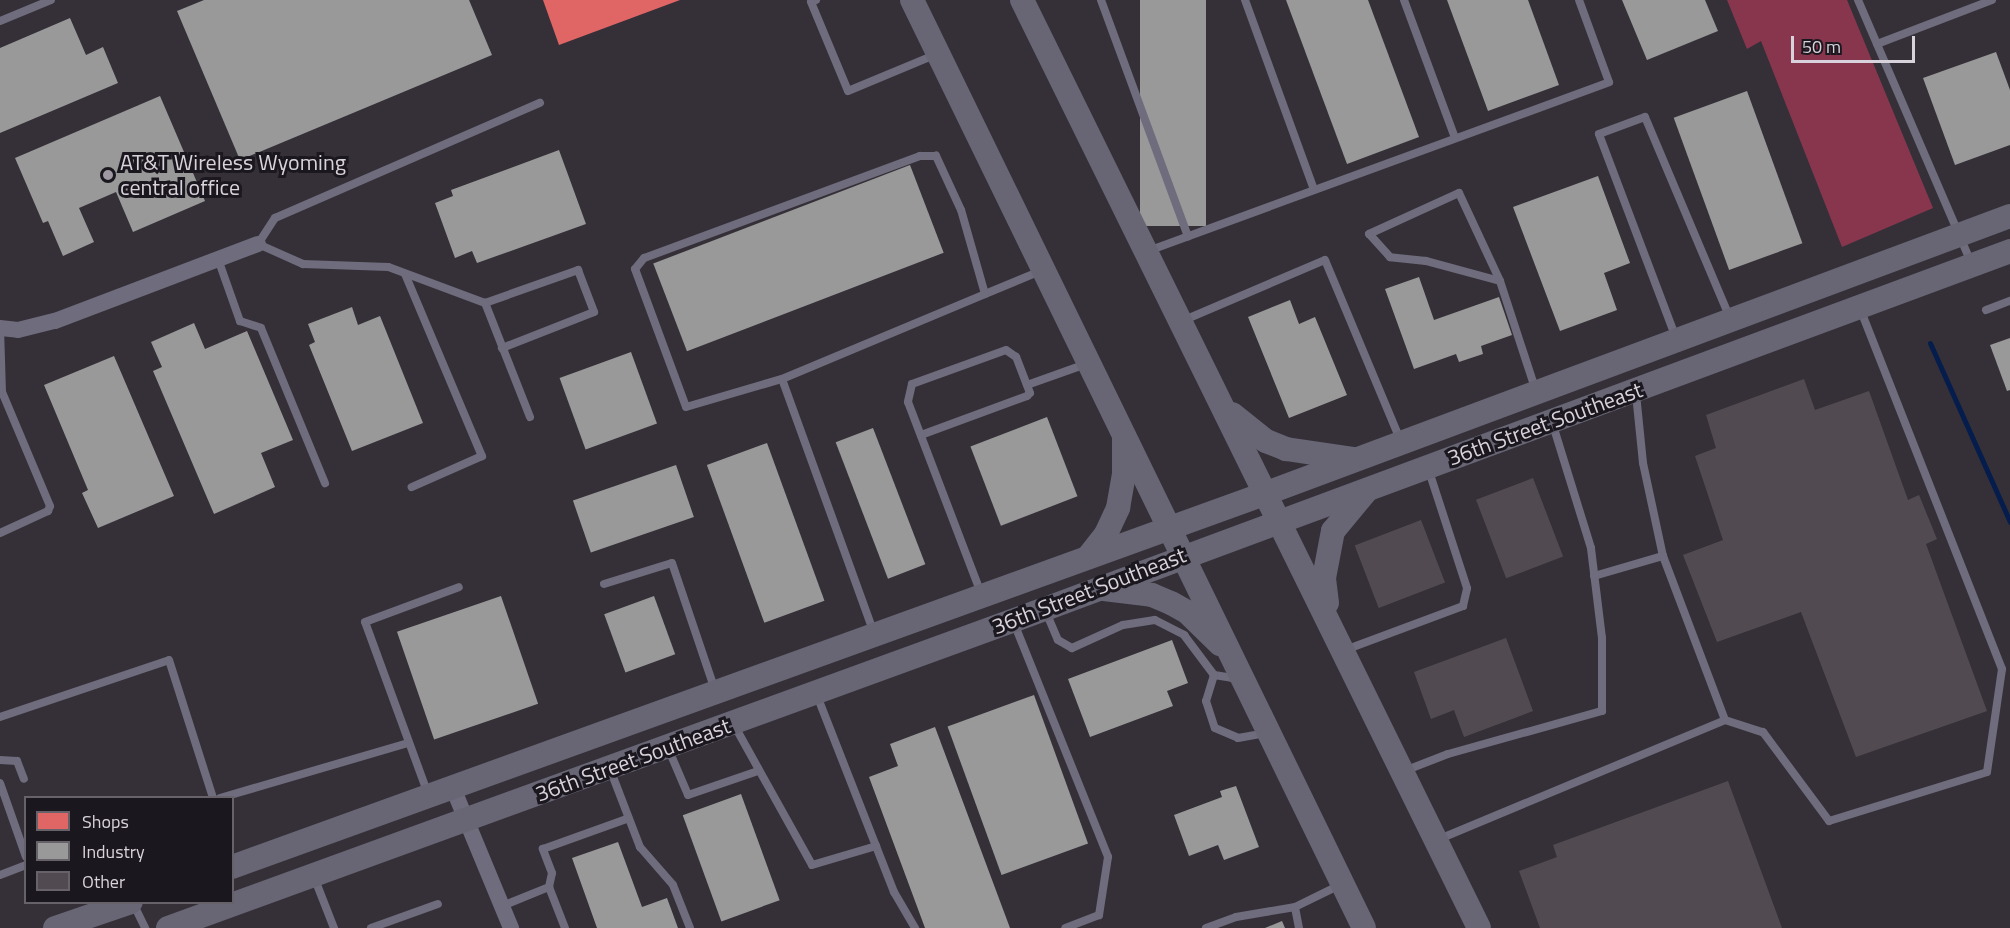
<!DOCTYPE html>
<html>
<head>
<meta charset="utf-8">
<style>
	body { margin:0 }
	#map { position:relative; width:2010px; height:928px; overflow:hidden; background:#353038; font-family:"Titillium Web",sans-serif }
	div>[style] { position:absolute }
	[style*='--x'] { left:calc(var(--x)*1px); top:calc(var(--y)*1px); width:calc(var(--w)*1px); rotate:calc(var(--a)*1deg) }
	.forest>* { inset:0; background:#87364d }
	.shops>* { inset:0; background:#e06666 }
	.industry>* { inset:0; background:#999; transform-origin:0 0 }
	.stream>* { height:5px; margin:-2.5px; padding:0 2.5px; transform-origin:2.5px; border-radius:2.5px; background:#051d4c }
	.building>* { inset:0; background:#514b51; transform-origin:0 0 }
	.lane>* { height:8px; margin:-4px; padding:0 4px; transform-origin:4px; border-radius:4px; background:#6f6c7d }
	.street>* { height:16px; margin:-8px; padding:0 8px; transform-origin:8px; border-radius:8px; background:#6f6c7d }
	.secondary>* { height:24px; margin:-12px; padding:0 12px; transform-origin:12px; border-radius:12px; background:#686675 }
	.dots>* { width:16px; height:16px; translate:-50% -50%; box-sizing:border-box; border:3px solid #1b171e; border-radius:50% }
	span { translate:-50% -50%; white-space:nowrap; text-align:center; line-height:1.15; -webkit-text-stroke:6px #1b171e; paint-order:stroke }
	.poi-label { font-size:22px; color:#d8d2dc }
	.left { translate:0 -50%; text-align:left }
	.street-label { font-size:22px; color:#d8d2dc }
	.legend { position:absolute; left:24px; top:796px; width:210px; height:108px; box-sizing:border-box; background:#1b171e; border:2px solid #67626a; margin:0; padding:8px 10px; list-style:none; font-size:18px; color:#d8d2dc }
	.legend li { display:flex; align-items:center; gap:12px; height:30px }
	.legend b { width:30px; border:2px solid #67626a }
	.scale { position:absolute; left:1791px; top:36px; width:124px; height:27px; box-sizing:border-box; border:3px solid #d8d2dc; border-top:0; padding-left:8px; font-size:18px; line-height:21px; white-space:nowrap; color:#d8d2dc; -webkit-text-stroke:4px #1b171e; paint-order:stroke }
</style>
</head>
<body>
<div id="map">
	<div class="forest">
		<i style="clip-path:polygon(1727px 0,1847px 0,1933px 208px,1842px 247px,1761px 41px,1747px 49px)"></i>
	</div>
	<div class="shops">
		<i style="clip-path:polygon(543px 0,680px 0,559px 45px)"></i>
	</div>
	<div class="industry">
		<i style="clip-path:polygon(204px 0,469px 0,492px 55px,240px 160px,177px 11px)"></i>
		<i style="left:1140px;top:0;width:66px;height:226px"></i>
		<i style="clip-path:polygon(1286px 0,1368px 0,1419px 137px,1347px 164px)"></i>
		<i style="clip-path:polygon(1447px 0,1528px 0,1559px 85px,1488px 111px)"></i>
		<i style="clip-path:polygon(1622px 0,1705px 0,1718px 31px,1647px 60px)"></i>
		<i style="clip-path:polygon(70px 18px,86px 55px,103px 47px,118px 83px,0 133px,0 48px)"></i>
		<i style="clip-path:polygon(1996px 52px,2010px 90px,2010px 145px,1955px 165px,1923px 78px)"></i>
		<i style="left:1747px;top:91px;width:162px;height:78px;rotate:70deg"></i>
		<i style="clip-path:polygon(160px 96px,205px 201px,133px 232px,116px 192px,79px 208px,94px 242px,63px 256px,48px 221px,43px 223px,15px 158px)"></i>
		<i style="clip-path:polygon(559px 150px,586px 224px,477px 263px,472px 251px,455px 258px,435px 203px,453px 196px,451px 190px)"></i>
		<i style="left:910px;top:165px;width:94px;height:275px;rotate:69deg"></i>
		<i style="clip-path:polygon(1598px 176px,1630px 263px,1604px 273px,1617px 310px,1560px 331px,1513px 207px)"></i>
		<i style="clip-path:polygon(1419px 277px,1434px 320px,1499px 297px,1512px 335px,1481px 346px,1483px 354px,1459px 362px,1456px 354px,1414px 369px,1385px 289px)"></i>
		<i style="clip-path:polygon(1290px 300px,1299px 324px,1315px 317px,1347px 395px,1289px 418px,1248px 317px)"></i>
		<i style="clip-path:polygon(352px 307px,358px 325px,380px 316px,423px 423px,352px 451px,309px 345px,315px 342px,308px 324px)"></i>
		<i style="clip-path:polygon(194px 323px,205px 349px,247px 331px,293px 440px,261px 453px,275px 487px,214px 514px,153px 371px,162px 367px,151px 342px)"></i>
		<i style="clip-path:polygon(2010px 338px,2010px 390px,2007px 391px,1990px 345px)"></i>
		<i style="left:631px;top:352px;width:76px;height:76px;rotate:70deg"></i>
		<i style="clip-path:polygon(114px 356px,174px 496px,98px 528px,82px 493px,88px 490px,44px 385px)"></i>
		<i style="left:1047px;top:417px;width:85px;height:82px;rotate:69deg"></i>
		<i style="left:873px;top:428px;width:146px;height:40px;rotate:69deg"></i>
		<i style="left:767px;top:443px;width:168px;height:64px;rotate:70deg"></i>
		<i style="left:676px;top:465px;width:55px;height:109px;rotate:71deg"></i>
		<i style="left:501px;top:596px;width:114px;height:110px;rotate:71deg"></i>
		<i style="left:654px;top:596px;width:62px;height:53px;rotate:70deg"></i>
		<i style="clip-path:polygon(1172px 640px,1188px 683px,1167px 691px,1173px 706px,1090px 737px,1068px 679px)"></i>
		<i style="left:1034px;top:695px;width:158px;height:92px;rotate:70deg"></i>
		<i style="clip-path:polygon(935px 727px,1010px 928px,925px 928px,869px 777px,898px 766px,890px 744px)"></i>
		<i style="clip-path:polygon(1236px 786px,1259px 847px,1224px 860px,1218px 845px,1189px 856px,1174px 815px,1222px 797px,1220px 791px)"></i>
		<i style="left:741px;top:794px;width:113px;height:62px;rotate:70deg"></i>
		<i style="clip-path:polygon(618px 842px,642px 907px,667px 898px,678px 928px,597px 928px,572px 858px)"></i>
		<i style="clip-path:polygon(1282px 921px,1285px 928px,1265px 928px)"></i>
	</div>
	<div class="stream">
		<i style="--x:1930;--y:343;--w:196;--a:65.9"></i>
	</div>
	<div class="building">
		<i style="clip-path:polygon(1804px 379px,1815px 410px,1869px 391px,1908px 500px,1919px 495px,1937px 539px,1926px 544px,1987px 711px,1856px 757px,1801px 612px,1717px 642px,1683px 555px,1723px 540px,1695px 456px,1716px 448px,1706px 415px)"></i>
		<i style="left:1533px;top:478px;width:84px;height:61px;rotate:69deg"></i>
		<i style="left:1421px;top:520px;width:67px;height:71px;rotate:69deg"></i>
		<i style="clip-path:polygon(1506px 638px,1533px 711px,1464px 737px,1454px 710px,1431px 719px,1414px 672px)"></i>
		<i style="clip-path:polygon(1728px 781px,1782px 928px,1540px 928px,1519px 871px,1557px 857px,1553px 845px)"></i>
	</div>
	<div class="lane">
		<i style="--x:816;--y:0;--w:5;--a:158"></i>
		<i style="--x:811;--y:2;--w:96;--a:67.4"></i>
		<i style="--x:848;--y:91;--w:96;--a:-22.6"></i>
		<i style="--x:1101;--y:0;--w:252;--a:69.8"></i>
		<i style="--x:1245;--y:0;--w:202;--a:70"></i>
		<i style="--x:1404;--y:0;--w:147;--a:69.7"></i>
		<i style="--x:1858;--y:0;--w:286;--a:66.7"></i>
		<i style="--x:0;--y:21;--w:55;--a:-22.4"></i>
		<i style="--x:1877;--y:44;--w:123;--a:-20.9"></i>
		<i style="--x:1148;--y:251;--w:491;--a:-20.1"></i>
		<i style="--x:1609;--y:82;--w:87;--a:-110.1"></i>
		<i style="--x:218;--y:259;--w:66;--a:70.5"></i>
		<i style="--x:240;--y:321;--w:22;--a:18"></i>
		<i style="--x:261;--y:328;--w:168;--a:67.6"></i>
		<i style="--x:405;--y:274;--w:198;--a:67.1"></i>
		<i style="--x:482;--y:456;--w:77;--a:156.1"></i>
		<i style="--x:1500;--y:281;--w:77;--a:-164.9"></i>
		<i style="--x:1426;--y:261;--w:36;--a:-174"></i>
		<i style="--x:1390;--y:257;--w:31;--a:-132"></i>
		<i style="--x:1369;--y:234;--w:99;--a:-24.5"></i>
		<i style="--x:1459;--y:193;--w:97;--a:65"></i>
		<i style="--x:1500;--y:281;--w:116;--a:71.9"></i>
		<i style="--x:985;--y:294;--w:63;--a:-22.5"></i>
		<i style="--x:485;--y:303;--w:99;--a:-19.5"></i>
		<i style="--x:578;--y:270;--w:45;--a:69.1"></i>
		<i style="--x:594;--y:312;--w:99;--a:158.6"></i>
		<i style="--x:1986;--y:310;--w:26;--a:-21"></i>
		<i style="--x:1182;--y:321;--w:155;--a:-23.1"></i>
		<i style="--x:1325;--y:260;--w:197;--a:67.3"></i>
		<i style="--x:1676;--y:338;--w:218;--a:-110.7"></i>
		<i style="--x:1599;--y:134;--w:49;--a:-20.3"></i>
		<i style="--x:1645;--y:117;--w:218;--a:67.1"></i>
		<i style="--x:782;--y:379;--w:220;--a:-22.7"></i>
		<i style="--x:985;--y:294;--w:87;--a:-105.9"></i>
		<i style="--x:961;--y:210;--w:60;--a:-114.8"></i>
		<i style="--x:936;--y:156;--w:16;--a:180"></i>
		<i style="--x:920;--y:156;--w:294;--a:159.7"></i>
		<i style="--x:644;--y:258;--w:14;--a:129"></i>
		<i style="--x:635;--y:269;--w:147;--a:69.7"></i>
		<i style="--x:686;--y:407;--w:100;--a:-16.3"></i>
		<i style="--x:782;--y:379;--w:270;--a:70.1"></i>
		<i style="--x:1027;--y:385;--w:63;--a:-19.6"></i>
		<i style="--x:1636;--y:394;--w:69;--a:84.2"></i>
		<i style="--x:1643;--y:463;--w:95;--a:77.9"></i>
		<i style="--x:1663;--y:556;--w:175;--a:69.3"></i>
		<i style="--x:530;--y:417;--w:123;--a:-111.5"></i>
		<i style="--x:485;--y:303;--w:103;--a:-159.6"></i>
		<i style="--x:388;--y:267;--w:85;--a:-178"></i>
		<i style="--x:303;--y:264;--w:49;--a:-156"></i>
		<i style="--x:258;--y:244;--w:31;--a:-57"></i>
		<i style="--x:275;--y:218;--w:289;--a:-23.5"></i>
		<i style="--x:921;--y:435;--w:113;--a:-20.2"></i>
		<i style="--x:1027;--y:396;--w:4;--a:-45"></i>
		<i style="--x:1030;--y:393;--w:39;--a:-111"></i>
		<i style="--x:1016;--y:357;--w:12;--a:-145"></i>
		<i style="--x:1006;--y:350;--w:100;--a:160.1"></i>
		<i style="--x:912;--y:384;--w:18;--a:103"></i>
		<i style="--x:908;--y:402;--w:204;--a:69.1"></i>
		<i style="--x:0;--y:533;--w:53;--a:-24.6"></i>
		<i style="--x:48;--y:511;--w:5;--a:-68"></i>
		<i style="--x:50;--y:506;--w:124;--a:-112.8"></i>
		<i style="--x:2;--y:392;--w:64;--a:-91.8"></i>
		<i style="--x:1594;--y:576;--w:72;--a:-16.2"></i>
		<i style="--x:604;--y:584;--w:71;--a:-17.2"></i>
		<i style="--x:672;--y:563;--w:134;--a:71.3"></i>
		<i style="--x:1046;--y:612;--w:30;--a:67"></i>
		<i style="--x:1058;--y:640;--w:16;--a:30"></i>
		<i style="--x:1072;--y:648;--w:56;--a:-24.3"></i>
		<i style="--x:1123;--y:625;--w:32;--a:-9"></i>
		<i style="--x:1155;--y:620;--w:33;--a:27"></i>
		<i style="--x:1184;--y:635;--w:50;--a:53.1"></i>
		<i style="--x:1214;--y:675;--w:18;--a:9"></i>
		<i style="--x:1232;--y:678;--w:8;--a:-23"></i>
		<i style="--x:1014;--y:623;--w:252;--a:68.1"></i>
		<i style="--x:1108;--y:857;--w:59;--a:98.8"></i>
		<i style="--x:1099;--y:915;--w:36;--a:159"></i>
		<i style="--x:1345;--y:650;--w:126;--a:-20.4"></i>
		<i style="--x:1463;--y:606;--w:18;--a:-77"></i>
		<i style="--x:1467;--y:588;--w:126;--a:-108"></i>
		<i style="--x:1214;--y:675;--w:27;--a:107"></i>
		<i style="--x:1206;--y:701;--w:28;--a:72"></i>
		<i style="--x:1215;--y:728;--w:25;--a:23"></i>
		<i style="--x:1238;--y:738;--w:28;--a:-10"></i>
		<i style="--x:816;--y:693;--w:214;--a:68.6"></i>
		<i style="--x:894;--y:892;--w:42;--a:59.7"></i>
		<i style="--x:0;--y:717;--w:178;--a:-18.6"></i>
		<i style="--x:169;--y:660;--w:145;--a:72.3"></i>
		<i style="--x:733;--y:723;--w:162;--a:60.9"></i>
		<i style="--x:812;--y:865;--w:67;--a:-16.5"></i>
		<i style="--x:668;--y:748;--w:51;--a:66.9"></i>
		<i style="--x:688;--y:795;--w:74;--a:-18.9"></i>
		<i style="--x:0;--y:760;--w:17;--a:3"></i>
		<i style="--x:17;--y:761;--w:19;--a:69"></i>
		<i style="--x:610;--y:769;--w:84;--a:69"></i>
		<i style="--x:640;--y:847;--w:50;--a:49"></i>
		<i style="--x:673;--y:885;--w:46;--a:68.4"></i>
		<i style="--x:1404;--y:771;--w:47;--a:-21.1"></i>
		<i style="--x:1448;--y:754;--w:160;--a:-15.6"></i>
		<i style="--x:1602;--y:711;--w:73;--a:-90"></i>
		<i style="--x:1602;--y:638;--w:91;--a:-97"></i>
		<i style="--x:1591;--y:548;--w:132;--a:-107.2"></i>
		<i style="--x:0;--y:783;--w:78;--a:70.6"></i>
		<i style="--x:428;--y:794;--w:183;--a:-110.1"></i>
		<i style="--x:365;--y:622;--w:100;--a:-20.4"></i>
		<i style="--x:220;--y:798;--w:196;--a:-16.3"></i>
		<i style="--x:1437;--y:840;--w:312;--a:-22.6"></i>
		<i style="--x:1725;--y:720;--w:40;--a:18"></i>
		<i style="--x:1763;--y:732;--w:111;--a:53.4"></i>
		<i style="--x:1829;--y:821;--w:165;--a:-17.2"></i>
		<i style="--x:1987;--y:772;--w:104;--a:-81.7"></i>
		<i style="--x:2002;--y:669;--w:388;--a:-111.5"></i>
		<i style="--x:0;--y:875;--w:28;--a:-21"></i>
		<i style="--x:314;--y:877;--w:55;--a:68.6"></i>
		<i style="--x:549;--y:887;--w:14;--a:-78"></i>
		<i style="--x:552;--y:873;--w:26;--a:-111"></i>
		<i style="--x:543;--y:849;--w:91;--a:-19.8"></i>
		<i style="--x:133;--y:903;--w:28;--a:64"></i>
		<i style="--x:502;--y:906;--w:51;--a:-22"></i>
		<i style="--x:549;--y:887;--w:44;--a:68.7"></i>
		<i style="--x:371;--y:928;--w:71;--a:-19.7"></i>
		<i style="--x:1206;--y:928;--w:32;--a:-20"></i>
		<i style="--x:1236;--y:917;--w:60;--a:-9.6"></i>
		<i style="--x:1299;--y:928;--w:21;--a:-101"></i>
		<i style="--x:1295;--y:907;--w:52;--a:-26.1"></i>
	</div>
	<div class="street">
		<i style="--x:0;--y:328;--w:18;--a:6"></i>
		<i style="--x:18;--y:330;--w:38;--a:-14"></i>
		<i style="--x:55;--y:321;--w:217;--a:-20.8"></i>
		<i style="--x:453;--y:788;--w:152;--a:67.5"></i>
	</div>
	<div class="secondary">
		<i style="--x:912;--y:0;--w:1032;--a:64.03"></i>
		<i style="--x:1022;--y:0;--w:1034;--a:63.78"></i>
		<i style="--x:1232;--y:414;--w:43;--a:38.5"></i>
		<i style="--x:1266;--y:441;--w:22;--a:22"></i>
		<i style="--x:1286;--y:449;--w:69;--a:8.4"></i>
		<i style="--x:1089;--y:556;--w:28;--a:-52"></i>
		<i style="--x:1106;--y:534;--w:29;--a:-65"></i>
		<i style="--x:1118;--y:508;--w:36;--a:-80"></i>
		<i style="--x:1124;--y:473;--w:34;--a:-90"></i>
		<i style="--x:1104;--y:589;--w:48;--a:7.1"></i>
		<i style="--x:1152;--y:595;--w:21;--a:23"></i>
		<i style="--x:1171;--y:603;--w:18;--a:29"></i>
		<i style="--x:1187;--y:612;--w:46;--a:44.1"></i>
		<i style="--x:1327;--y:603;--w:25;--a:-97"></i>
		<i style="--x:1324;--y:578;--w:48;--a:-79.2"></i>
		<i style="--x:1333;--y:531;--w:53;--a:-50.3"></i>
		<i style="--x:232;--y:867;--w:1101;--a:-19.87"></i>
		<i style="--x:1267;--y:493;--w:793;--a:-20.45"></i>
		<i style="--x:55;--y:928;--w:80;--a:-18.9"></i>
		<i style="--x:168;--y:928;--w:933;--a:-19.99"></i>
		<i style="--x:1045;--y:609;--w:1029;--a:-20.35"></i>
	</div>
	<div class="dots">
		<i style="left:108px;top:175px;background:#9f99a3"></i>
	</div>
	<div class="poi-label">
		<span class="left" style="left:120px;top:175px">AT&amp;T Wireless Wyoming<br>central office</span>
	</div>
	<div class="street-label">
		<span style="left:1545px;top:424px;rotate:-20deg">36th Street Southeast</span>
		<span style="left:1089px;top:591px;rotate:-21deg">36th Street Southeast</span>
		<span style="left:633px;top:760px;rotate:-20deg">36th Street Southeast</span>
	</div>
	<ul class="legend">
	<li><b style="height:16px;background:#e06666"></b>Shops</li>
	<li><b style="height:16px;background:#999"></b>Industry</li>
	<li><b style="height:16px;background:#514b51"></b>Other</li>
	</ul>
	<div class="scale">50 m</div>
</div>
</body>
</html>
